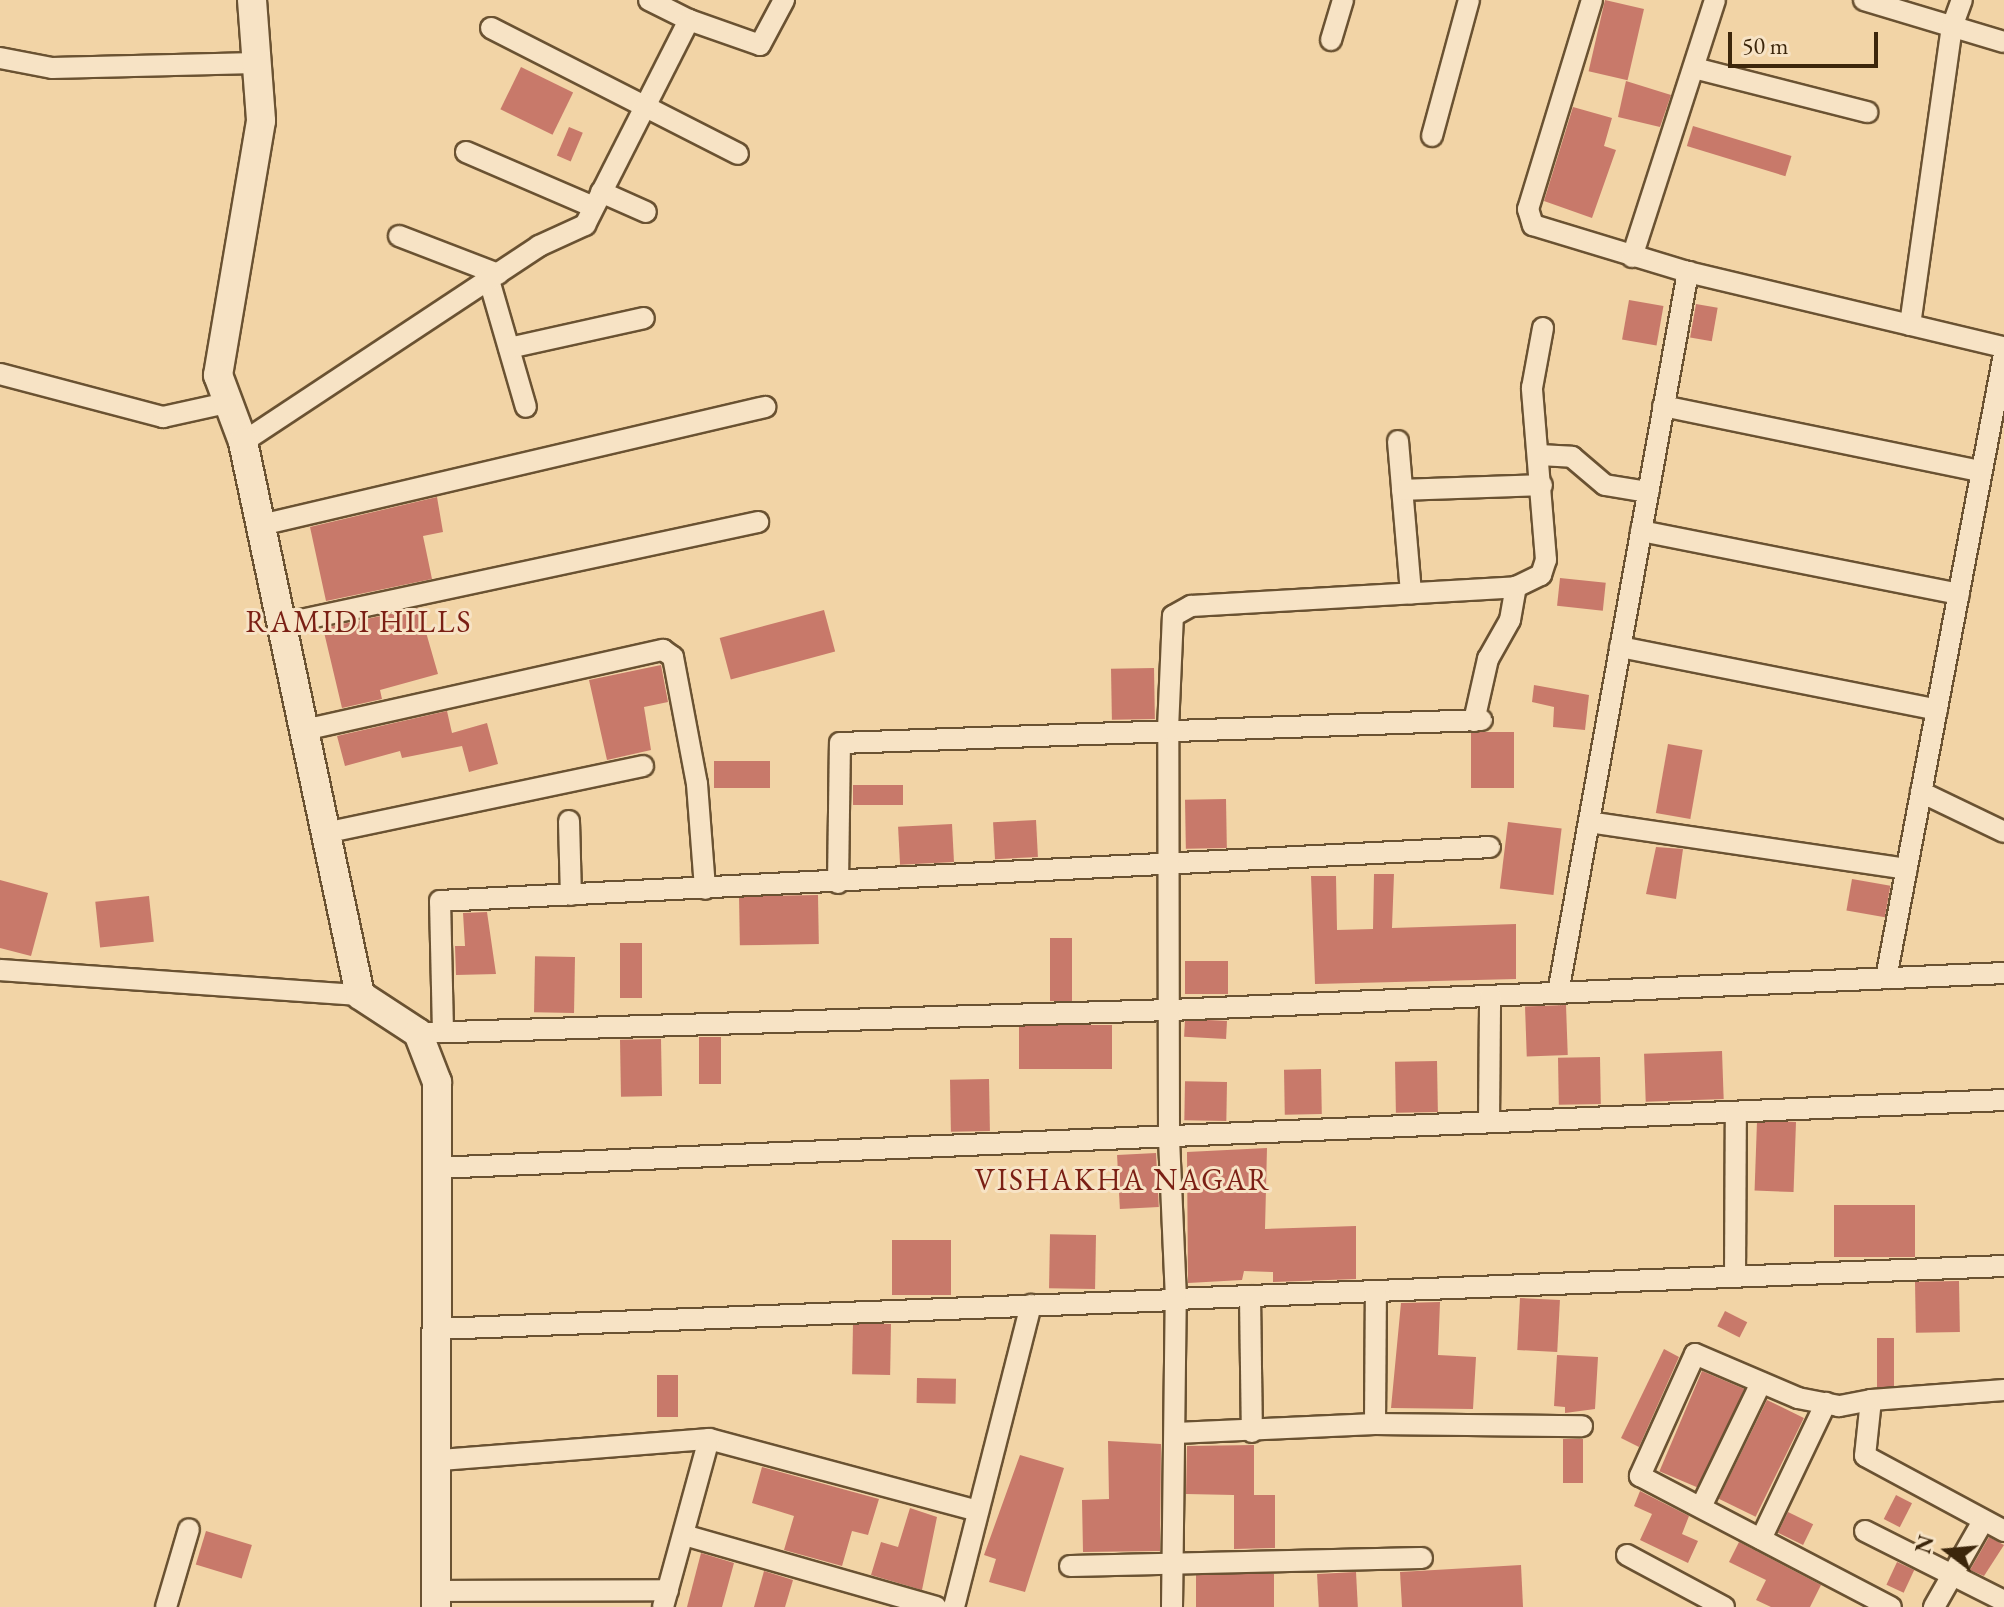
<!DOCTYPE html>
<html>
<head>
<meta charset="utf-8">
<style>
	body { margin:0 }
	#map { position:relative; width:2004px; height:1607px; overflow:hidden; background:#f2d4a6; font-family:"EB Garamond",serif }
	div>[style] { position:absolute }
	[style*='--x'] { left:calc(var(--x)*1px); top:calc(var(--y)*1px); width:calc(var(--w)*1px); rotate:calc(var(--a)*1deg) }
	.building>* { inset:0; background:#c8796a; transform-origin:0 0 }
	.roads { filter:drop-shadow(2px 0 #6a5232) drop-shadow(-2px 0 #6a5232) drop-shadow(0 2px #6a5232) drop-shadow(0 -2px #6a5232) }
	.street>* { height:20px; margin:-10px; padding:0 10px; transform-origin:10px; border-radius:10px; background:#f7e3c5 }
	.secondary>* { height:28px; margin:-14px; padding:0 14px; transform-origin:14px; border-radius:14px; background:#f7e3c5 }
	span { translate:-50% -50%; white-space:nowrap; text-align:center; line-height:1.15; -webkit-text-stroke:6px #f7e3c5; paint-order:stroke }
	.neighbourhood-label { font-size:30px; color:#7a1f14; letter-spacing:2px }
	.north { position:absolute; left:1908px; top:1511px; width:80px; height:80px; -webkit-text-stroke:6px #f7e3c5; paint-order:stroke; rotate:286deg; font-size:22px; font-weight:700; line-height:32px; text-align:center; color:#3c260b }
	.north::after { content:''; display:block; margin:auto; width:28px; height:36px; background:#3c260b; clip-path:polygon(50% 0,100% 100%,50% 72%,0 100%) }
	.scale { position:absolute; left:1728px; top:32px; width:150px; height:36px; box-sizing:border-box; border:4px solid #3c260b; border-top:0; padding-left:10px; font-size:24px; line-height:28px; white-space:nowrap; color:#3c260b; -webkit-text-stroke:6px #f7e3c5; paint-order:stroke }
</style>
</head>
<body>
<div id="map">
	<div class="building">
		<i style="left:1605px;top:0;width:40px;height:73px;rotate:13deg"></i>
		<i style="left:521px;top:67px;width:58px;height:47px;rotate:26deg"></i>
		<i style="clip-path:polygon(1626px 81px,1671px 95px,1660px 127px,1618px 117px)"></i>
		<i style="clip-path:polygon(1573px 107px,1612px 118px,1604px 146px,1616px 150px,1592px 218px,1544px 201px)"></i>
		<i style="left:1693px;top:126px;width:103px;height:21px;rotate:17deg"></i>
		<i style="left:569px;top:127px;width:15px;height:31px;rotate:23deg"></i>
		<i style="left:1629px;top:300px;width:35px;height:40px;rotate:10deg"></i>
		<i style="left:1696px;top:304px;width:22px;height:34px;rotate:10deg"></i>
		<i style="clip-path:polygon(437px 497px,443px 532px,423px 536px,432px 579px,326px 601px,310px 527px)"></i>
		<i style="left:1560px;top:578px;width:46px;height:28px;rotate:6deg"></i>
		<i style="clip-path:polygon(419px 608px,438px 674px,380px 690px,382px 699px,342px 708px,323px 628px)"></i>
		<i style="left:824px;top:610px;width:43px;height:108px;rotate:75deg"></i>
		<i style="clip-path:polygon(661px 665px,668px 702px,644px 707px,651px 750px,607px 760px,589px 680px)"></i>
		<i style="left:1154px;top:668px;width:51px;height:43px;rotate:89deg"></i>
		<i style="clip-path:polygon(1534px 685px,1589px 695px,1585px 730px,1553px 727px,1554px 707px,1532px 702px)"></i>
		<i style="clip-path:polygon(447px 711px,452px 733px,487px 723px,498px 764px,469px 772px,462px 746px,402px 758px,400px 751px,345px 766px,337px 736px)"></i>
		<i style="left:1514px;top:732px;width:56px;height:43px;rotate:90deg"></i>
		<i style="left:1668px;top:744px;width:35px;height:70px;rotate:10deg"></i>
		<i style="left:770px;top:761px;width:27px;height:56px;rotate:90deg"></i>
		<i style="left:853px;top:785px;width:50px;height:20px"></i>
		<i style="left:1226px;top:799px;width:49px;height:41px;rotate:89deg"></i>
		<i style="left:1036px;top:820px;width:37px;height:43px;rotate:87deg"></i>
		<i style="left:1508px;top:822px;width:54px;height:67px;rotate:7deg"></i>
		<i style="left:952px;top:824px;width:38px;height:54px;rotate:87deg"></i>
		<i style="clip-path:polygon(1656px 847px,1683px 849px,1676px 899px,1646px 894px)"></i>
		<i style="clip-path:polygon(1374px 874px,1394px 874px,1392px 928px,1516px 924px,1516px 979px,1315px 984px,1311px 876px,1336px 876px,1337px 930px,1373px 929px)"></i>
		<i style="left:1852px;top:879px;width:39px;height:32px;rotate:10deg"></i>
		<i style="clip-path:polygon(0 880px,48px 893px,31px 956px,0 948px)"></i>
		<i style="left:818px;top:895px;width:49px;height:79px;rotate:89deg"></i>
		<i style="left:149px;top:896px;width:46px;height:54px;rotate:84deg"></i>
		<i style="clip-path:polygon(487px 912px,496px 974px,456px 975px,455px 946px,465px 946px,463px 913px)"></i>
		<i style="left:1050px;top:938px;width:22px;height:63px"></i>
		<i style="left:620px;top:943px;width:22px;height:55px"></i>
		<i style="left:575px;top:957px;width:56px;height:40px;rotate:91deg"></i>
		<i style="left:1228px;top:961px;width:33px;height:43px;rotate:90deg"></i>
		<i style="left:1566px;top:1005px;width:50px;height:41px;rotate:88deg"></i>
		<i style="left:1227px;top:1021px;width:18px;height:42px;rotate:93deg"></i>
		<i style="left:1112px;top:1025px;width:44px;height:93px;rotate:90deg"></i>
		<i style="left:699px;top:1037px;width:22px;height:47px"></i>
		<i style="left:661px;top:1039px;width:57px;height:41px;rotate:89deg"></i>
		<i style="left:1722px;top:1051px;width:48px;height:78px;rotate:88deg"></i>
		<i style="left:1600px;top:1057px;width:47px;height:42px;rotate:89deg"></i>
		<i style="left:1437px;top:1061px;width:51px;height:42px;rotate:89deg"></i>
		<i style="left:1321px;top:1069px;width:45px;height:37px;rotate:89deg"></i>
		<i style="left:989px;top:1079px;width:52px;height:39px;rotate:89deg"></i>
		<i style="left:1227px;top:1082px;width:39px;height:42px;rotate:91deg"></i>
		<i style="left:1796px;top:1122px;width:70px;height:39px;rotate:92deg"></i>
		<i style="clip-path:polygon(1267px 1148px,1265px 1229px,1356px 1226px,1356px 1279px,1273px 1282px,1273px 1272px,1244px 1271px,1242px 1280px,1188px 1283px,1187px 1152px)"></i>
		<i style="left:1156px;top:1153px;width:54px;height:39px;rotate:87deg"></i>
		<i style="left:1915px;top:1205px;width:52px;height:81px;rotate:90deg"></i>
		<i style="left:1096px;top:1235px;width:54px;height:46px;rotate:91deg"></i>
		<i style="left:951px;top:1240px;width:55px;height:59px;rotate:90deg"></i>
		<i style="left:1959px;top:1281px;width:51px;height:44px;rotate:89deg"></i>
		<i style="left:1520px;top:1298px;width:40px;height:52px;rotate:3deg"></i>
		<i style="clip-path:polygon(1440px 1302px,1438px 1355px,1476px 1357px,1473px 1409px,1391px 1408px,1401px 1303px)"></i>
		<i style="left:1725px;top:1311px;width:25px;height:17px;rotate:27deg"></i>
		<i style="left:891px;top:1324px;width:51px;height:38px;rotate:91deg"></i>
		<i style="left:1877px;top:1338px;width:17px;height:49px"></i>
		<i style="clip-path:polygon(1664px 1349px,1679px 1357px,1639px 1447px,1621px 1438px)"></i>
		<i style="clip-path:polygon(1557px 1355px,1598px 1357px,1595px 1409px,1565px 1413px,1565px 1407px,1554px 1406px)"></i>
		<i style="left:1702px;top:1371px;width:46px;height:109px;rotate:23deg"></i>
		<i style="left:657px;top:1375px;width:21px;height:42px"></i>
		<i style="left:917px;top:1378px;width:39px;height:25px;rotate:1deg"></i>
		<i style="left:1767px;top:1400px;width:41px;height:110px;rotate:26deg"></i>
		<i style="left:1563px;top:1439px;width:20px;height:44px"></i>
		<i style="clip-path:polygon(1108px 1441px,1161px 1444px,1160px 1551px,1083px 1552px,1082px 1500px,1109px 1499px)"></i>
		<i style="clip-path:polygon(1254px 1445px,1254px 1495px,1275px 1495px,1275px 1548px,1234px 1549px,1234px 1495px,1186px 1494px,1187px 1446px)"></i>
		<i style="clip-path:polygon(1020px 1455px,1064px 1468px,1025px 1592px,989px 1582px,996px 1559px,984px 1555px)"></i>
		<i style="clip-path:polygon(762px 1467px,879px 1499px,868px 1535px,852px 1531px,842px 1566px,784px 1550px,794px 1516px,752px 1503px)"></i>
		<i style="clip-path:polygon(1640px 1491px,1689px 1516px,1682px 1534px,1698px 1541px,1688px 1563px,1640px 1540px,1652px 1514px,1634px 1506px)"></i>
		<i style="left:1896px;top:1495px;width:18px;height:27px;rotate:27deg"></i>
		<i style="clip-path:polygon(910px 1508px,937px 1517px,922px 1590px,871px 1575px,881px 1542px,898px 1547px)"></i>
		<i style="left:1788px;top:1512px;width:28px;height:23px;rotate:26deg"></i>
		<i style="left:206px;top:1531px;width:48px;height:35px;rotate:17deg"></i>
		<i style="clip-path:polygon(1989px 1537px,2004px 1545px,1984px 1576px,1970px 1570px)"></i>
		<i style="clip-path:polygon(1739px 1542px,1821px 1585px,1810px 1607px,1771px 1607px,1756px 1600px,1766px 1580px,1729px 1562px)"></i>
		<i style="clip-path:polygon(701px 1553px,734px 1563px,722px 1607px,687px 1607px)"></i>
		<i style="left:1897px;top:1562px;width:19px;height:25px;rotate:25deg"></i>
		<i style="clip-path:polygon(1521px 1565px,1523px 1607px,1402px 1607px,1400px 1572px)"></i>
		<i style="clip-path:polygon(764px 1571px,793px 1580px,785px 1607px,754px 1607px)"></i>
		<i style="left:1356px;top:1572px;width:35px;height:39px;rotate:87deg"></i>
		<i style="left:1274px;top:1574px;width:33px;height:78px;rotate:90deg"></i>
	</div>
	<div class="roads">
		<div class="street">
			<i style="--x:649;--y:0;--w:45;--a:26.6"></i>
			<i style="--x:1592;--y:0;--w:219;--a:107"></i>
			<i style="--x:1528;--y:209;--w:17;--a:73"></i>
			<i style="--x:1533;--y:225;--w:162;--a:16.9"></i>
			<i style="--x:1688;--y:272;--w:325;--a:13.4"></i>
			<i style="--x:1864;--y:0;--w:146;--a:16.7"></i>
			<i style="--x:491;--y:28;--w:277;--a:27"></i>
			<i style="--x:1331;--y:40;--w:42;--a:-73.3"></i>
			<i style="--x:0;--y:58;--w:53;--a:10.9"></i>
			<i style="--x:52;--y:68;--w:204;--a:-1.4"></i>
			<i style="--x:1694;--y:68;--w:179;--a:14.3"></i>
			<i style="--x:1432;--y:136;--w:141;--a:-74.8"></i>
			<i style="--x:466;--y:152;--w:139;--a:23.3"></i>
			<i style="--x:601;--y:192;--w:49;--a:24"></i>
			<i style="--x:399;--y:236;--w:106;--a:21"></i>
			<i style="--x:1632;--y:257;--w:270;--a:-72.1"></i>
			<i style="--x:489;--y:280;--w:132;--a:73.8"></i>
			<i style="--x:1910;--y:325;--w:301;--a:-82"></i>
			<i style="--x:1952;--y:27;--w:29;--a:-70"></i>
			<i style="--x:509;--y:348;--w:138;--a:-12.5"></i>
			<i style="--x:0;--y:374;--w:169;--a:14.8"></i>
			<i style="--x:163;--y:417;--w:65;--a:-12.5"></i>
			<i style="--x:1663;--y:406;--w:325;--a:11.6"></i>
			<i style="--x:1398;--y:441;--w:153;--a:85.1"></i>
			<i style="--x:243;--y:442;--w:355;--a:-33.5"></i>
			<i style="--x:539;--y:246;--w:51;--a:-24.5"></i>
			<i style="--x:585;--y:225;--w:230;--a:-63.1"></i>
			<i style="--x:689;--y:20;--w:75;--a:19.4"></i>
			<i style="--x:760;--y:45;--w:51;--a:-61.9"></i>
			<i style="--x:1539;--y:455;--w:33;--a:3"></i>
			<i style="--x:1572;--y:457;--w:43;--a:40.3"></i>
			<i style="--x:1605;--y:485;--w:44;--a:9.2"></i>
			<i style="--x:1402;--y:490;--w:140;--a:-2"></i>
			<i style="--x:261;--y:525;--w:518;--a:-13.18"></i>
			<i style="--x:1641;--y:531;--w:324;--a:11.2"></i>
			<i style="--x:282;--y:624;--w:487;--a:-12.1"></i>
			<i style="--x:1620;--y:647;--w:323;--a:11.2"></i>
			<i style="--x:1474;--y:721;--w:64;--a:-77.3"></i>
			<i style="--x:1488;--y:659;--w:45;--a:-60.6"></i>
			<i style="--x:1510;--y:620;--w:34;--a:-80"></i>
			<i style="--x:304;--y:730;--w:368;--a:-12.6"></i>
			<i style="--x:663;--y:650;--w:12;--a:35"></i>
			<i style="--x:673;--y:657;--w:129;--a:79.3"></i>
			<i style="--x:697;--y:784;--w:105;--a:85.6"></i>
			<i style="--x:1921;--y:792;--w:92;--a:25.7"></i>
			<i style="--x:569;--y:821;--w:74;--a:88.5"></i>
			<i style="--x:1589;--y:822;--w:321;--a:8.4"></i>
			<i style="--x:325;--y:833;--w:325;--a:-11.9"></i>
			<i style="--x:838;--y:883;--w:140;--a:-89.2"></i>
			<i style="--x:840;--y:743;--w:642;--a:-2.05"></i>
			<i style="--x:0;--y:970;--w:361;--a:4"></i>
			<i style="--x:1886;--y:978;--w:635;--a:-79.29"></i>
			<i style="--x:1558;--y:993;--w:733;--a:-79.78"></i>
			<i style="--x:443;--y:1032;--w:131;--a:-91.3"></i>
			<i style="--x:440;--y:901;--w:1051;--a:-2.94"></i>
			<i style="--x:418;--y:1033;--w:753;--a:-1.75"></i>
			<i style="--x:1171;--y:1010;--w:834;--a:-2.54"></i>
			<i style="--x:1489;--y:1122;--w:126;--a:-89.5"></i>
			<i style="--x:435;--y:1168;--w:1570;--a:-2.48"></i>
			<i style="--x:1735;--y:1277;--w:165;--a:-89.7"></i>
			<i style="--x:1250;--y:1296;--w:136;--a:89.2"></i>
			<i style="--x:1176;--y:1299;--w:829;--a:-2.28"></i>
			<i style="--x:437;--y:1329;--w:739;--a:-2.25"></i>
			<i style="--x:2004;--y:1390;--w:133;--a:175.7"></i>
			<i style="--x:1871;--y:1400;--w:56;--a:96.1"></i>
			<i style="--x:1865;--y:1456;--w:158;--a:28.3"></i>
			<i style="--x:1871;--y:1400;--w:33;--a:169"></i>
			<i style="--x:1839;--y:1406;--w:42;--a:-169"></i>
			<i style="--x:1798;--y:1398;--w:112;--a:-156.9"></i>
			<i style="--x:1695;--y:1354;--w:134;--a:114.3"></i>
			<i style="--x:1640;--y:1476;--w:283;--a:27.6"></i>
			<i style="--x:1375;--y:1424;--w:133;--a:-89.6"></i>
			<i style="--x:1176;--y:1433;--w:199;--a:-2.6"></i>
			<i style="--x:1375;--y:1424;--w:207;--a:0.6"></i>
			<i style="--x:441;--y:1460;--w:269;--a:-4.5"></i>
			<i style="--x:709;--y:1439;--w:278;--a:15"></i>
			<i style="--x:1701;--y:1507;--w:138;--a:-64.2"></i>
			<i style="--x:1865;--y:1531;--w:156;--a:26.7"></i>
			<i style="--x:684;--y:1535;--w:262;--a:15.9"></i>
			<i style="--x:1761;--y:1539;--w:151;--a:-64.5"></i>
			<i style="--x:1627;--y:1555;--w:110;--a:28.2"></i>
			<i style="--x:1070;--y:1566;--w:352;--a:-1.3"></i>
			<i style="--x:436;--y:1591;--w:232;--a:-0.2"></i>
			<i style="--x:166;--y:1607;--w:81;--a:-73.6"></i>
			<i style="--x:663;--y:1607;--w:174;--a:-74.7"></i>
			<i style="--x:954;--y:1607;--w:312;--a:-75.7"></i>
			<i style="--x:1172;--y:1607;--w:308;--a:-89.3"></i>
			<i style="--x:1176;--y:1299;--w:163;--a:-92.5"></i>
			<i style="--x:1169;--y:1136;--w:407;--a:-90.1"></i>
			<i style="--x:1168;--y:729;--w:113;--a:-87.5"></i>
			<i style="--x:1173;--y:616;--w:21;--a:-29"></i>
			<i style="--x:1191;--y:606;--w:326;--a:-3.3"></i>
			<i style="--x:1516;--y:587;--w:28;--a:-26"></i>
			<i style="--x:1541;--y:575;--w:16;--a:-72"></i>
			<i style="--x:1546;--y:560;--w:173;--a:-94.7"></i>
			<i style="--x:1532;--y:388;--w:61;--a:-79.6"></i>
			<i style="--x:1934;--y:1607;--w:99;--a:-60.3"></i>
		</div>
		<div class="secondary">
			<i style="--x:252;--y:0;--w:121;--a:85.7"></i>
			<i style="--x:261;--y:121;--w:258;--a:99.6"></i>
			<i style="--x:218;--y:375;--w:72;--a:69.5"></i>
			<i style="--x:243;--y:442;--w:565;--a:78.05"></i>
			<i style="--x:360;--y:995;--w:69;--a:33.2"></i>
			<i style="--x:418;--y:1033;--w:53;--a:68.8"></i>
			<i style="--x:437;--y:1082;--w:525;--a:90.11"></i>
		</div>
	</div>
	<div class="neighbourhood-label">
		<span style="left:359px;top:622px">RAMIDI HILLS</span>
		<span style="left:1123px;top:1180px">VISHAKHA NAGAR</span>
	</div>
	<div class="north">N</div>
	<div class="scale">50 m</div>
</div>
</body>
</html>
